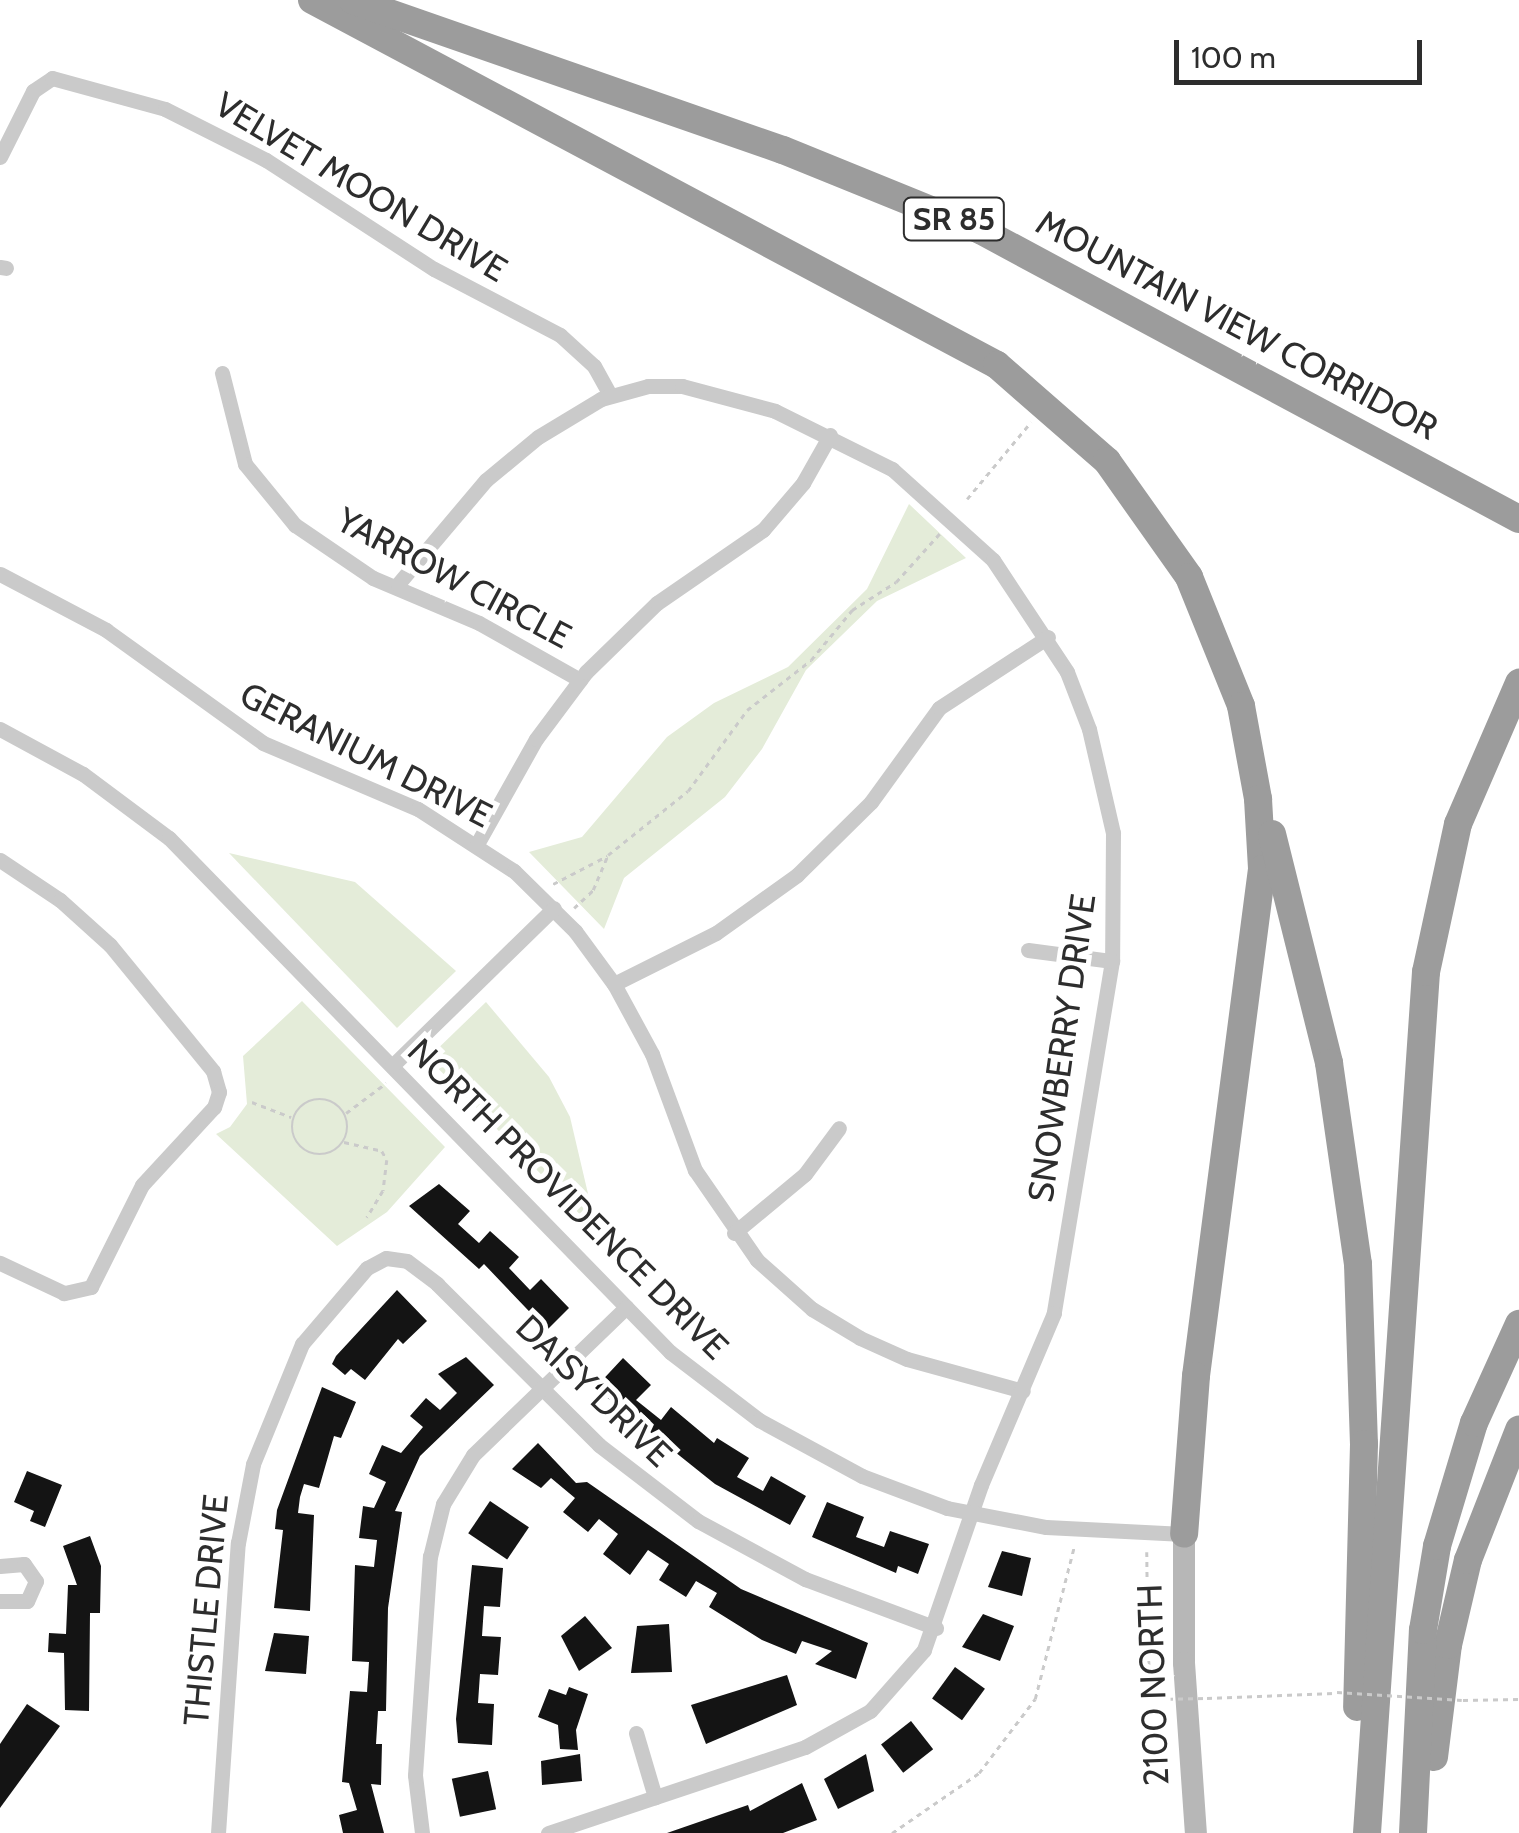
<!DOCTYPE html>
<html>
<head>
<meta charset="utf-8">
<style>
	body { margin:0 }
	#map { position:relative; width:1519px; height:1833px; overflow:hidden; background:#fff; font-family:Cabin,sans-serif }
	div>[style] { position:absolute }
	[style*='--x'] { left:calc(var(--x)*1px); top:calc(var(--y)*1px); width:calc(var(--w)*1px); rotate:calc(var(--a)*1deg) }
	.green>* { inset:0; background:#e4ecd9 }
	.building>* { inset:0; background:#141414; transform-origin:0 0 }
	.path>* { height:2.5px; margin-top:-1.25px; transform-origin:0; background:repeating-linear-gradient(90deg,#cacaca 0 5px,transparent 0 10px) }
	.path>.ring { margin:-1.25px; padding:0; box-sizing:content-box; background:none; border:2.5px solid #cacaca; border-radius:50% }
	.minor>* { height:15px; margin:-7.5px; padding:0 7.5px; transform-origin:7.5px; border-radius:7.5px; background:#cacaca }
	.secondary>* { height:22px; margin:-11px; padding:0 11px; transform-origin:11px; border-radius:11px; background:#b7b7b7 }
	.trunk>* { height:28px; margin:-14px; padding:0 14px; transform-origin:14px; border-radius:14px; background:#9c9c9c }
	.path-bridge>* { height:2.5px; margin-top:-1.25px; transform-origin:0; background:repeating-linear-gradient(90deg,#cacaca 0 5px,transparent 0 10px) }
	span { translate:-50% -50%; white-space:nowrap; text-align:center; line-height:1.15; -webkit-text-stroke:10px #fff; paint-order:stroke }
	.shield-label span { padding:2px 8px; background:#fff; border:2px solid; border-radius:8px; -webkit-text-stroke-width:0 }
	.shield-label { font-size:32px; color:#2d2d2d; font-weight:700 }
	.street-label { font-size:35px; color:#2d2d2d }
	.scale { position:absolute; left:1174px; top:40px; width:248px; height:45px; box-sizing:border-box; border:5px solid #2d2d2d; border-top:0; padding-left:12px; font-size:30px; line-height:35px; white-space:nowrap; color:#2d2d2d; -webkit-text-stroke:8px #fff; paint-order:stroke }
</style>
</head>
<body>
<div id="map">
	<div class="green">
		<i style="clip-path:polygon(909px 504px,966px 558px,877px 601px,806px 670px,762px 749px,725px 797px,624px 878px,604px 929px,529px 852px,582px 837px,667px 737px,714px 703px,788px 667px,867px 589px)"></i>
		<i style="clip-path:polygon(229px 853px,355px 882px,456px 971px,397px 1028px)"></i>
		<i style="clip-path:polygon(302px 1001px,445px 1147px,387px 1212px,337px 1246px,216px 1134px,230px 1127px,247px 1104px,243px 1056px)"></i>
		<i style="clip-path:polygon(486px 1002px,549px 1077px,570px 1117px,597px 1232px,428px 1058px)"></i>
	</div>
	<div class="building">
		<i style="clip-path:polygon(439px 1184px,470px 1211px,458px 1224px,479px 1243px,490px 1231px,519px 1257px,509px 1268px,530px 1290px,541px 1279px,569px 1308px,547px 1330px,484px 1264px,479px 1269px,409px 1206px)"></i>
		<i style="clip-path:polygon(397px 1290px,427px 1321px,403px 1344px,398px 1339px,365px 1380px,351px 1369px,345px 1375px,332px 1364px,336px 1356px)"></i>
		<i style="clip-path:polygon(466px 1357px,494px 1385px,420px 1456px,395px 1511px,402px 1512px,388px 1608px,386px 1711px,378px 1711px,376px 1744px,382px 1744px,381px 1785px,371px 1784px,384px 1833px,343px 1833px,339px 1815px,357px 1810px,349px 1783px,342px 1782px,350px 1691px,367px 1692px,369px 1662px,352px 1661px,355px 1565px,374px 1567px,377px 1540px,359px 1538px,363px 1506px,374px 1508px,386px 1482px,369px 1474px,382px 1445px,401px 1453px,423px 1427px,410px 1416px,426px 1398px,440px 1410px,457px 1393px,438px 1374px)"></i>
		<i style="clip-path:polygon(623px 1358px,651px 1385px,636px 1400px,661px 1420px,671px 1407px,714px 1443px,717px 1438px,749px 1458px,737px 1477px,763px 1491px,771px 1476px,806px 1496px,790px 1525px,715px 1484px,595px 1388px)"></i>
		<i style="clip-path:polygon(322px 1387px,356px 1402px,341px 1438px,334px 1436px,319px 1488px,304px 1484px,300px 1497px,298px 1513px,314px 1515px,310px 1611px,274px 1608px,283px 1530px,275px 1529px,277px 1510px)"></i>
		<i style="clip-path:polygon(538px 1443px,576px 1483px,587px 1482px,741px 1589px,868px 1643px,856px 1679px,815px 1664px,832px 1651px,802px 1641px,796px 1654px,762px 1640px,709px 1607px,717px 1593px,696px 1581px,686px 1597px,659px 1580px,669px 1564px,648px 1550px,630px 1575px,603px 1554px,618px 1534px,599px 1519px,588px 1532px,563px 1512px,575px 1498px,551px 1478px,541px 1488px,512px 1469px)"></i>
		<i style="clip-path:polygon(27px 1471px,62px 1485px,45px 1527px,30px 1521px,34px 1511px,14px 1502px)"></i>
		<i style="left:490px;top:1501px;width:47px;height:39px;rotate:34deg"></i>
		<i style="clip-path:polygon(827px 1502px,864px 1517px,856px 1537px,884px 1547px,890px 1531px,929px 1544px,918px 1574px,898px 1566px,896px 1573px,812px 1537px)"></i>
		<i style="clip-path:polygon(90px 1536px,101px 1566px,100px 1613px,90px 1613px,89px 1711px,65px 1710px,64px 1653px,48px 1652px,49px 1633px,66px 1634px,68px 1585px,77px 1585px,63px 1546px)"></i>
		<i style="clip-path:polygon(1002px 1551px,1031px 1558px,1022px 1596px,988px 1587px)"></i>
		<i style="clip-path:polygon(472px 1565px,503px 1568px,500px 1607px,484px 1606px,482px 1636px,501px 1637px,498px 1675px,480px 1674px,478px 1703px,494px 1704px,492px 1745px,458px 1743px,456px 1719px)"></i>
		<i style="clip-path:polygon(983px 1614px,1014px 1626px,1000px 1661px,962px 1647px)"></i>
		<i style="clip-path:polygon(585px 1616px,612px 1648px,579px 1671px,561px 1636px)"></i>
		<i style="clip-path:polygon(669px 1624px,672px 1672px,631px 1673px,637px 1626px)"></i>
		<i style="clip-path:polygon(274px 1633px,309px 1636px,306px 1674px,265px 1671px)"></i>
		<i style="left:955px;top:1667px;width:37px;height:39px;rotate:36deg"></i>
		<i style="clip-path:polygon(787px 1675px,797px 1705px,706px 1744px,691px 1705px)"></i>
		<i style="clip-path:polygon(569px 1687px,588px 1694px,576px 1730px,578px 1750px,560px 1749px,558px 1725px,538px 1717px,549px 1689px,566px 1695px)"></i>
		<i style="clip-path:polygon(27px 1704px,60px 1726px,0 1808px,0 1744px)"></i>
		<i style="left:911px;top:1721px;width:36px;height:38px;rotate:52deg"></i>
		<i style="clip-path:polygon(580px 1754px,582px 1781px,542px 1785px,541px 1761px)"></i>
		<i style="clip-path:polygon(866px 1754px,874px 1791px,838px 1809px,824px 1779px)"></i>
		<i style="left:488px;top:1771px;width:39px;height:37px;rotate:78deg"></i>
		<i style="clip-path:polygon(802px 1783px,817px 1820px,783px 1833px,667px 1833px,748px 1805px,750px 1811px)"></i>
	</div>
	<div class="path">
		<i style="--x:967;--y:499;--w:100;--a:-50.3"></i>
		<i style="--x:553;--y:884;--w:61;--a:-27.4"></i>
		<i style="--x:574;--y:908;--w:26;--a:-43"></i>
		<i style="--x:593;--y:890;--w:38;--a:-67"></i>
		<i style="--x:608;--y:855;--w:102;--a:-38.7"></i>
		<i style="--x:688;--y:791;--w:100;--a:-53.9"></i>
		<i style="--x:747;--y:710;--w:81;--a:-38"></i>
		<i style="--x:811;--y:660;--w:65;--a:-50.6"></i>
		<i style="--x:852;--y:610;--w:52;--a:-32.5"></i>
		<i style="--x:896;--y:582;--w:67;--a:-48"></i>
		<i class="ring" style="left:292px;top:1099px;width:53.5px;height:53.5px"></i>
		<i style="--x:252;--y:1102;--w:42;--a:21"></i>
		<i style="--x:346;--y:1113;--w:50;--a:-36.9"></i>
		<i style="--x:344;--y:1142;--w:39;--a:13"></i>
		<i style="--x:382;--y:1151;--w:10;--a:61"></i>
		<i style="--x:387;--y:1160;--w:31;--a:97"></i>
		<i style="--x:383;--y:1191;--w:31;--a:121"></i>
		<i style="--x:1147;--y:1552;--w:99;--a:89.4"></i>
		<i style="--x:1148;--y:1651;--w:44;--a:84.8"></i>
		<i style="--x:1152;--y:1695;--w:7;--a:34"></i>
		<i style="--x:1207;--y:1698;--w:127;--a:-2.3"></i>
		<i style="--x:1463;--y:1700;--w:56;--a:-1"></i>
		<i style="--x:892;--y:1833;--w:106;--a:-34.6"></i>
		<i style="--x:979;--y:1773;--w:93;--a:-52.9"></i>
		<i style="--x:1035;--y:1699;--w:157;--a:-75.6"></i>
	</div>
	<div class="minor">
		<i style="--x:0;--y:157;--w:74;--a:-63.4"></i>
		<i style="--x:33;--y:91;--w:23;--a:-34"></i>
		<i style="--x:52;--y:78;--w:117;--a:15.3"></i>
		<i style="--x:165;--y:109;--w:113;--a:26.8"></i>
		<i style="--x:266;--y:160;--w:200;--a:33"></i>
		<i style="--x:434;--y:269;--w:142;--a:27.6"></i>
		<i style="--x:560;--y:335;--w:46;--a:42.4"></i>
		<i style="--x:594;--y:366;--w:33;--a:61"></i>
		<i style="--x:0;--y:267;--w:6;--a:9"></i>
		<i style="--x:222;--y:373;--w:94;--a:75.8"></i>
		<i style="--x:245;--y:464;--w:79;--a:50.7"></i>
		<i style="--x:295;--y:525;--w:94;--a:34.2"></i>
		<i style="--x:373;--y:578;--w:115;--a:23"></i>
		<i style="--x:479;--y:623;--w:116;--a:29.4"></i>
		<i style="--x:0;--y:574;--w:120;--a:27.8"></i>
		<i style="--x:106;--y:630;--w:193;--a:35.7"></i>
		<i style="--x:263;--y:743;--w:168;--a:23.1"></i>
		<i style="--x:418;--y:809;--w:114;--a:32.9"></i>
		<i style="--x:514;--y:871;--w:86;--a:44.5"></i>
		<i style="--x:575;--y:931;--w:66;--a:53.7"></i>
		<i style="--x:614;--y:984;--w:80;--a:61.5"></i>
		<i style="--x:652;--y:1054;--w:124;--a:69.7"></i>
		<i style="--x:695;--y:1170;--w:109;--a:55.4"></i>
		<i style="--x:757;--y:1260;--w:74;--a:41.7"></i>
		<i style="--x:812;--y:1309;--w:56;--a:31.1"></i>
		<i style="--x:860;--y:1338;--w:51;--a:24.1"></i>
		<i style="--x:907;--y:1359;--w:120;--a:15.4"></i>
		<i style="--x:398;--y:584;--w:136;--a:-49.8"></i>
		<i style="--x:486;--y:480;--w:67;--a:-39.6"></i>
		<i style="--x:538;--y:437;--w:74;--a:-31.1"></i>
		<i style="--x:601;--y:399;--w:49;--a:-15.5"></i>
		<i style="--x:648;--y:386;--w:34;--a:0"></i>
		<i style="--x:682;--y:386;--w:96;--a:15"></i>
		<i style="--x:775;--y:411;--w:131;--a:26.4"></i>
		<i style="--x:892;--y:469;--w:136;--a:42"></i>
		<i style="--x:993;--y:560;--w:134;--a:56.5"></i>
		<i style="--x:1067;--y:672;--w:61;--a:68.9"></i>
		<i style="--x:1089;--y:729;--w:107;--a:77"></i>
		<i style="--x:1113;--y:833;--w:128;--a:90.4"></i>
		<i style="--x:1112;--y:961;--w:357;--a:99.4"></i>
		<i style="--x:1054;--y:1313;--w:187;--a:113"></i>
		<i style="--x:981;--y:1485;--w:175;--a:109.1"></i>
		<i style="--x:924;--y:1650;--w:81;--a:131.5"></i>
		<i style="--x:870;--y:1711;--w:74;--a:151"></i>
		<i style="--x:805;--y:1747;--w:271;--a:161.5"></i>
		<i style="--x:0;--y:729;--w:94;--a:28.5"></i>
		<i style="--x:83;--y:774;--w:107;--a:36.7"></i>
		<i style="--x:169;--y:838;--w:718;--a:45.73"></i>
		<i style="--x:670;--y:1352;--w:112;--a:37.4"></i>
		<i style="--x:759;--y:1420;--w:117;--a:28.5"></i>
		<i style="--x:862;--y:1476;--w:91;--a:20.6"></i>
		<i style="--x:947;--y:1508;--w:101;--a:10.9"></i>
		<i style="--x:1046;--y:1527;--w:138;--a:2.9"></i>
		<i style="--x:477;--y:844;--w:120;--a:-60.7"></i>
		<i style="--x:536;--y:739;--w:84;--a:-53.3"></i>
		<i style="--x:586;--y:672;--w:99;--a:-44.2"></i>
		<i style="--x:657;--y:603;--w:129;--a:-34.6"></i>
		<i style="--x:763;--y:530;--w:62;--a:-49.6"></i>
		<i style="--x:803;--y:483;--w:55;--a:-60.6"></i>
		<i style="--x:0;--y:860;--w:72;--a:33.7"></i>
		<i style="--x:60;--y:900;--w:67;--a:42"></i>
		<i style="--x:110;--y:945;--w:163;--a:50.7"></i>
		<i style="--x:213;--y:1071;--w:22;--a:74"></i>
		<i style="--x:219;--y:1092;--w:16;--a:108"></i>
		<i style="--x:214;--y:1107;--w:106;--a:132.7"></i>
		<i style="--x:142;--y:1185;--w:114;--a:116.6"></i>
		<i style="--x:91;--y:1287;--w:28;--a:167"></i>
		<i style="--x:64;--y:1293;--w:71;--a:-154.9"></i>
		<i style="--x:1028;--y:950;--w:85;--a:7.5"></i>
		<i style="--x:614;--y:984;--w:114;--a:-26.6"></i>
		<i style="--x:716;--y:933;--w:100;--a:-35.6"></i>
		<i style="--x:797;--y:875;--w:104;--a:-44.6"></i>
		<i style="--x:871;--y:802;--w:116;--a:-54.1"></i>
		<i style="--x:939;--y:708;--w:130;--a:-33.1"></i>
		<i style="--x:392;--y:1066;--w:226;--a:-44.3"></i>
		<i style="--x:734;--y:1233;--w:92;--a:-39.7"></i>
		<i style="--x:805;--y:1174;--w:57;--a:-53.5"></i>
		<i style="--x:0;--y:1566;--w:24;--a:-5"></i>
		<i style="--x:24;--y:1564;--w:21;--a:55"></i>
		<i style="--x:36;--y:1581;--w:22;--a:114"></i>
		<i style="--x:27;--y:1601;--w:27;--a:180"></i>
		<i style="--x:636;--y:1733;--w:67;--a:73.5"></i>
		<i style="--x:218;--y:1833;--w:291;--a:-86.1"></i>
		<i style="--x:238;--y:1543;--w:80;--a:-79.2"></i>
		<i style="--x:253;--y:1464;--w:130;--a:-67.8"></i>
		<i style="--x:302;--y:1344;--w:100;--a:-49.5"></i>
		<i style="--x:367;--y:1268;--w:21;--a:-28"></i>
		<i style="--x:386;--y:1258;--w:21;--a:8"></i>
		<i style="--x:407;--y:1261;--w:38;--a:37"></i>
		<i style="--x:437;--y:1284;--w:228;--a:44.8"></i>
		<i style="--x:599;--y:1445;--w:125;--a:37.5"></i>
		<i style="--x:698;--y:1521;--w:122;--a:28.5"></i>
		<i style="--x:805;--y:1579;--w:140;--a:20.5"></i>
		<i style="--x:422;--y:1833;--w:58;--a:-96.9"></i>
		<i style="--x:415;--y:1775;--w:219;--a:-86.1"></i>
		<i style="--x:430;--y:1557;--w:55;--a:-76.2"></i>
		<i style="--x:443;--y:1504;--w:57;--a:-58.5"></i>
		<i style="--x:473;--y:1455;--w:213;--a:-44"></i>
	</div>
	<div class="secondary">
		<i style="--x:1184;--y:1534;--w:129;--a:90"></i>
		<i style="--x:1184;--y:1663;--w:170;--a:86"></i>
	</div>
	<div class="trunk">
		<i style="--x:312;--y:0;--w:776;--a:28.05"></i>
		<i style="--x:997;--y:365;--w:146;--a:41.1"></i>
		<i style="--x:1107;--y:461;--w:142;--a:54.7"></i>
		<i style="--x:1189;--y:577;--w:139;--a:68"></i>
		<i style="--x:1241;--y:706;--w:95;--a:79.6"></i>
		<i style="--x:1258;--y:799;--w:70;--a:86.7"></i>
		<i style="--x:1262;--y:869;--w:511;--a:97.42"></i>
		<i style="--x:1196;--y:1376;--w:158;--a:94.3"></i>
		<i style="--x:352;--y:0;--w:456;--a:19.2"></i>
		<i style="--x:783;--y:150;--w:215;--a:22.1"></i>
		<i style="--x:982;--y:231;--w:609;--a:28.21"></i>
		<i style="--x:1272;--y:834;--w:236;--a:76"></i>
		<i style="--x:1329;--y:1063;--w:203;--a:81.8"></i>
		<i style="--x:1358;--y:1264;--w:180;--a:88.1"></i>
		<i style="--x:1364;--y:1444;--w:263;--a:91.5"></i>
		<i style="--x:1434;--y:1757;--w:113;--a:-82.9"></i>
		<i style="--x:1448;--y:1645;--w:87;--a:-76.8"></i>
		<i style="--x:1468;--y:1560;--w:140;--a:-68.6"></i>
		<i style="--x:1367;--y:1833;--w:863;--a:-86.08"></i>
		<i style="--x:1426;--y:972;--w:151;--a:-77.8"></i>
		<i style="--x:1458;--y:824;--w:154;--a:-66.6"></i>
		<i style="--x:1413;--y:1833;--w:203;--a:-87.2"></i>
		<i style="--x:1423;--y:1630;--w:85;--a:-80.5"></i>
		<i style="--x:1437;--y:1546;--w:128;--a:-73.3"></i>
		<i style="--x:1474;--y:1423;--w:109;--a:-65.6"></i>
	</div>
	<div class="path-bridge">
		<i style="--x:1337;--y:1692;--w:125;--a:3.7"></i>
		<i style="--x:1158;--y:1699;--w:48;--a:-1.2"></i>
	</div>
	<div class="shield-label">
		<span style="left:954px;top:219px">SR 85</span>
	</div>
	<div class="street-label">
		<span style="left:361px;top:187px;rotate:31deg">VELVET MOON DRIVE</span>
		<span style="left:1237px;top:325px;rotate:28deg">MOUNTAIN VIEW CORRIDOR</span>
		<span style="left:454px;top:578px;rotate:28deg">YARROW CIRCLE</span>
		<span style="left:366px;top:755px;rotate:27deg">GERANIUM DRIVE</span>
		<span style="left:1062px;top:1048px;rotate:-82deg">SNOWBERRY DRIVE</span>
		<span style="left:568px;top:1199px;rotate:45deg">NORTH PROVIDENCE DRIVE</span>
		<span style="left:594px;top:1391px;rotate:44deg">DAISY DRIVE</span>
		<span style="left:206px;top:1610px;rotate:-85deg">THISTLE DRIVE</span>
		<span style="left:1153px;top:1685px;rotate:-92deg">2100 NORTH</span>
	</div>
	<div class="scale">100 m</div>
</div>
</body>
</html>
